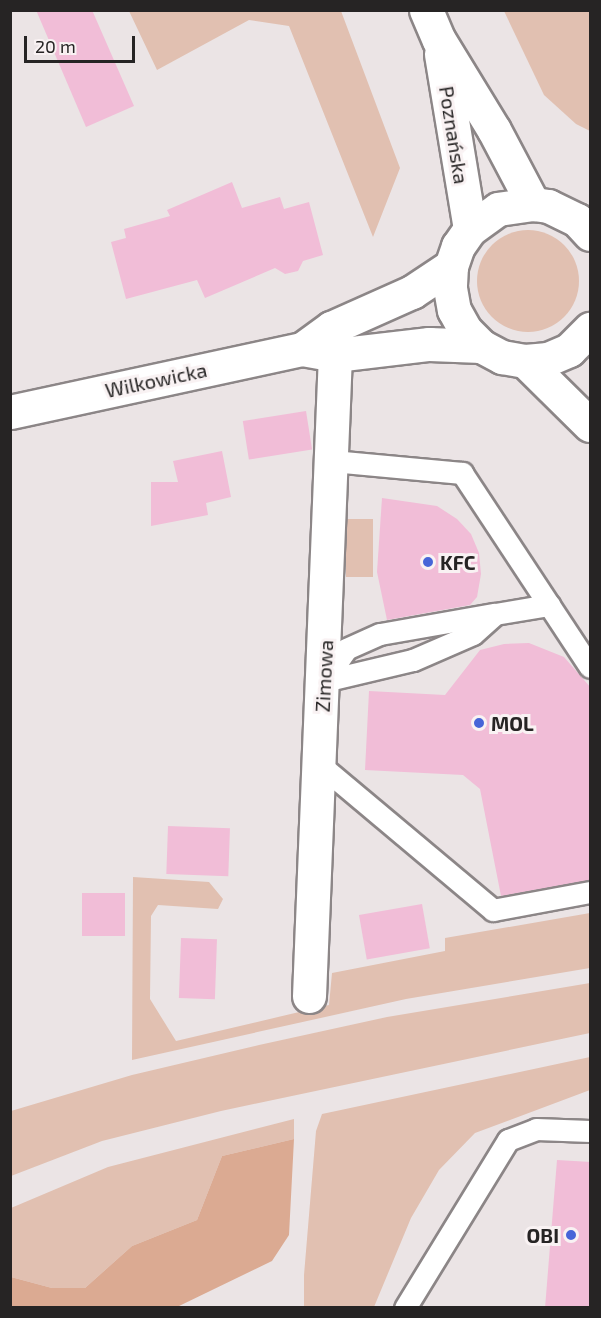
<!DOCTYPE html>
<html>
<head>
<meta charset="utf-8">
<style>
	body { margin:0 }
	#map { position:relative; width:601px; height:1318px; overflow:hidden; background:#ebe4e5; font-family:"Exo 2",sans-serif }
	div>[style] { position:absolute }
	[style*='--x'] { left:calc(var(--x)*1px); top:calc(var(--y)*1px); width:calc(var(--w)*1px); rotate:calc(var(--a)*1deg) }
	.green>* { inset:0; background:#e1c0b1; transform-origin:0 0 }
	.round { border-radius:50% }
	.forest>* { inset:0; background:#dbaa92 }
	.building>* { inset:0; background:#f1bdd7; transform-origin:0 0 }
	.roads { filter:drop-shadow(2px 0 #8c8687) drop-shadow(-2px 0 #8c8687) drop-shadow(0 2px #8c8687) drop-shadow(0 -2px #8c8687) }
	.service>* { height:21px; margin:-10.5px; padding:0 10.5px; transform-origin:10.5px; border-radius:10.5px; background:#fff }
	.minor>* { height:33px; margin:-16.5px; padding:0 16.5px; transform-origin:16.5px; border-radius:16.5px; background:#fff }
	.secondary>* { height:33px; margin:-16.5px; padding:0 16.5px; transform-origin:16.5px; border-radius:16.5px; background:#fff }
	.dots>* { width:16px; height:16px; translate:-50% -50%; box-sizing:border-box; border:3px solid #f9f2f3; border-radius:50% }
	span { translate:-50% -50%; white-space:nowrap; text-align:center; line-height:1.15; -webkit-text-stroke:6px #f9f2f3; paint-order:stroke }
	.street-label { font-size:20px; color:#262424 }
	.poi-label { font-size:20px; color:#262424; font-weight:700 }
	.left { translate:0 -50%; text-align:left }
	.right { translate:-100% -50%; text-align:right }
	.frame { position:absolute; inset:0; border:12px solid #262424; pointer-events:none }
	.scale { position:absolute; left:24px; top:36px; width:111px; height:27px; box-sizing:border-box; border:3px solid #262424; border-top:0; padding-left:8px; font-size:18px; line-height:21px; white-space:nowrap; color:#262424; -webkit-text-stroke:4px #f9f2f3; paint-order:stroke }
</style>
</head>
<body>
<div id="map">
	<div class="green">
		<i style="clip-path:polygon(129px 11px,341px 11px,400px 168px,373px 237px,289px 26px,249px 20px,157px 70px)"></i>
		<i style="clip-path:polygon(504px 11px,590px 11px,590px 131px,576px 124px,544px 95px)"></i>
		<i class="round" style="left:477px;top:230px;width:102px;height:102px"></i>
		<i style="left:346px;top:519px;width:27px;height:58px"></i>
		<i style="clip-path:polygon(133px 877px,209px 882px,223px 899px,218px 909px,158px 905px,151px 916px,150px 999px,176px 1041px,329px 1005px,332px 973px,445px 951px,445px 938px,590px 913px,590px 968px,406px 999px,132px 1060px)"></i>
		<i style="clip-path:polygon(590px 983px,590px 1033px,221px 1111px,102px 1141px,11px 1176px,11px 1111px,132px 1075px,259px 1045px,387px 1017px)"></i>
		<i style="clip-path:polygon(590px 1057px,590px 1090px,475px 1133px,439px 1170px,411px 1218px,374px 1307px,304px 1307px,304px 1275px,316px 1131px,322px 1114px)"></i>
		<i style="clip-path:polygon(294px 1119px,294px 1139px,222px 1156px,197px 1220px,132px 1246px,85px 1288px,52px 1288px,11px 1277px,11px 1208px,108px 1167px)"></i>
	</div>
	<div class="forest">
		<i style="clip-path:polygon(294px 1139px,289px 1235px,272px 1261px,177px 1307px,11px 1307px,11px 1277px,52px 1288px,85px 1288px,132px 1246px,197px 1220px,222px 1156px)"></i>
	</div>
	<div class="building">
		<i style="clip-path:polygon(36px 10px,92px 10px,134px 106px,86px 127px)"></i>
		<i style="clip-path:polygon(232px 182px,242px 208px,280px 197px,284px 209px,309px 202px,323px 255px,303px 261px,298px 271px,285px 274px,275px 268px,205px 298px,197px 280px,126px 299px,111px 242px,126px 238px,124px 229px,170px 216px,167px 210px)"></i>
		<i style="left:306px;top:411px;width:39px;height:64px;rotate:81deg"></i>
		<i style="clip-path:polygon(222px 451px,231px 497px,206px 503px,208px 515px,151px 526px,151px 482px,178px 482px,173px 461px)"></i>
		<i style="clip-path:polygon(382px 498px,437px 506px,457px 519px,471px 534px,479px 553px,481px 574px,477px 597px,470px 605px,387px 620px,377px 572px)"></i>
		<i style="clip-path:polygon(529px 643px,564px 657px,591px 688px,591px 880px,501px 896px,480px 789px,463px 775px,365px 770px,369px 691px,445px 695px,480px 650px,504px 644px)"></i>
		<i style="left:168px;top:826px;width:62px;height:48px;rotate:2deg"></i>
		<i style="left:82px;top:893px;width:43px;height:43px"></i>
		<i style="left:422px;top:904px;width:45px;height:64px;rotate:80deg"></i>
		<i style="left:181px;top:938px;width:36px;height:60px;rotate:2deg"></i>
		<i style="clip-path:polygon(557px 1160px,591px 1162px,591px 1308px,545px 1308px)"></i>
	</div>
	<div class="roads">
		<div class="service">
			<i style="--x:332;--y:461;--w:131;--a:5.3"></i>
			<i style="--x:462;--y:473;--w:232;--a:56.6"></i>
			<i style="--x:324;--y:681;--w:91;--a:-13.3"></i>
			<i style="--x:413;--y:660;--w:65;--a:-23.4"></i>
			<i style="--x:473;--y:634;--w:30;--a:-42"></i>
			<i style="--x:495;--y:614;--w:55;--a:-9.5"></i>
			<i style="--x:324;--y:681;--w:39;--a:-55"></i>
			<i style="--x:346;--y:649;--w:37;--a:-24"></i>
			<i style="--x:380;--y:634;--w:116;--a:-10"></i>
			<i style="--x:319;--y:764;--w:227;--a:40"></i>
			<i style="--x:493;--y:910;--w:99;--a:-10.5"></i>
			<i style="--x:405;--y:1308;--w:197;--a:-58.5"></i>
			<i style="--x:508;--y:1140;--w:30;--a:-21"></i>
			<i style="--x:536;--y:1129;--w:54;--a:2.1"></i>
		</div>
		<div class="minor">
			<i style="--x:309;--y:996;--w:642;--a:-87.68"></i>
		</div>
		<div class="secondary">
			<i style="--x:426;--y:10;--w:33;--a:67"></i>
			<i style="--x:439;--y:40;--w:105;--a:58.6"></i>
			<i style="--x:494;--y:130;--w:84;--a:62.2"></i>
			<i style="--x:441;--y:54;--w:177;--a:80.6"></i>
			<i style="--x:590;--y:234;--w:19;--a:-133"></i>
			<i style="--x:577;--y:220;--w:32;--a:-154"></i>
			<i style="--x:548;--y:206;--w:15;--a:-172"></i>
			<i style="--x:533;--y:204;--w:35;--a:172"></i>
			<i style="--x:498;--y:209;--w:34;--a:144"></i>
			<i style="--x:470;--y:229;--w:21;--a:125"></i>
			<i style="--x:458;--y:246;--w:21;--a:109"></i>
			<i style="--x:451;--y:266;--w:22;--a:93"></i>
			<i style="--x:450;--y:288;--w:22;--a:80"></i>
			<i style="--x:454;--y:310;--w:23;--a:61"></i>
			<i style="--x:465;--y:330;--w:23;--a:45"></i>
			<i style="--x:481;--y:346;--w:24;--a:28"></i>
			<i style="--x:502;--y:357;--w:23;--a:10"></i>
			<i style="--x:525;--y:361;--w:23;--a:-5"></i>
			<i style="--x:548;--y:359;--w:23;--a:-23"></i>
			<i style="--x:569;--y:350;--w:30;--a:-45"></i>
			<i style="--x:302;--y:349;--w:36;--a:-36"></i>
			<i style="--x:331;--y:328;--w:89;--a:-24"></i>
			<i style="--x:412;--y:292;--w:47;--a:-33.7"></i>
			<i style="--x:525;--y:361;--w:91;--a:44.6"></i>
			<i style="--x:10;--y:412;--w:299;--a:-12.2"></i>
			<i style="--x:302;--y:349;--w:34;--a:10"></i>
			<i style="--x:335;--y:355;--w:95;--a:-6.7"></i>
			<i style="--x:429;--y:344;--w:52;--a:2.2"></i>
		</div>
	</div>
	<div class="dots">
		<i style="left:428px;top:562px;background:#4765d8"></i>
		<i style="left:479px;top:723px;background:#4765d8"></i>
		<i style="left:571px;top:1235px;background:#4765d8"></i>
	</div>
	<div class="street-label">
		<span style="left:454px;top:135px;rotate:81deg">Poznańska</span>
		<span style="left:156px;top:380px;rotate:-12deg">Wilkowicka</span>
		<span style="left:324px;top:676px;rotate:-87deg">Zimowa</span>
	</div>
	<div class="poi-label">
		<span class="left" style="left:440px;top:562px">KFC</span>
		<span class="left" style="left:491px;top:723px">MOL</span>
		<span class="right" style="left:559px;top:1235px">OBI</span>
	</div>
	<div class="frame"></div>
	<div class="scale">20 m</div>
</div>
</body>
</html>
